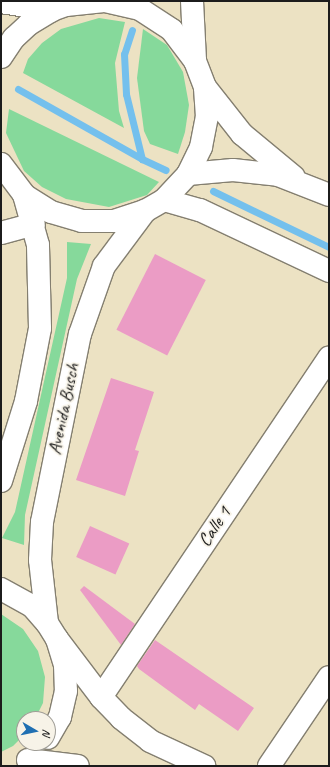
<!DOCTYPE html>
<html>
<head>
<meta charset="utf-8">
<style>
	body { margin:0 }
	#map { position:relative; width:330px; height:767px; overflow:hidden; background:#ece2c3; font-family:Caveat,sans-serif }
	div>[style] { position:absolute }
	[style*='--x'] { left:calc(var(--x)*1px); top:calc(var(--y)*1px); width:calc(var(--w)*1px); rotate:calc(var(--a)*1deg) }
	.green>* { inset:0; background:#86d99b }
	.stream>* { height:7px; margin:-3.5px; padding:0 3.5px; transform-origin:3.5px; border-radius:3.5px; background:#74c0ed }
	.building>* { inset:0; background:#eb9cc5; transform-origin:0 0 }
	.roads { filter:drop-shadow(1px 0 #847f70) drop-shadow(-1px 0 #847f70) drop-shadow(0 1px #847f70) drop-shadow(0 -1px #847f70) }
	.minor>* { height:22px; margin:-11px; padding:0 11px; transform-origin:11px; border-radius:11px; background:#fff }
	.major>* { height:22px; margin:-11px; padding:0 11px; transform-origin:11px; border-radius:11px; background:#fff }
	span { translate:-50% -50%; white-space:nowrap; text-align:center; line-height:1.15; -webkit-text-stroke:3.5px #f7f3e8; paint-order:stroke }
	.street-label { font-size:19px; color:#1c1c1c }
	.frame { position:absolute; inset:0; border:2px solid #1c1c1c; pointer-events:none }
	.north { position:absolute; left:16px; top:711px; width:40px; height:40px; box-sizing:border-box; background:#f7f3e8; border:1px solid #9f9d96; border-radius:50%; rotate:99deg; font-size:11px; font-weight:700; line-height:16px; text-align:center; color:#1c1c1c }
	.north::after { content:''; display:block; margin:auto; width:14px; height:18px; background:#1f6fb2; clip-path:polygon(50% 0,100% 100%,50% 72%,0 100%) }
</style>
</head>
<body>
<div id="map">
	<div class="green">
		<i style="clip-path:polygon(99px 18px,125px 22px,115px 63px,119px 111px,124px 128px,23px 73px,28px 59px,42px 43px,61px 29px)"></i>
		<i style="clip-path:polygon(143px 29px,167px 45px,183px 72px,189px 105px,185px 132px,178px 154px,150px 144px,144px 131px,137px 78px)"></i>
		<i style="clip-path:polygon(9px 109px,159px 182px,147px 195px,109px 207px,66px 199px,42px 187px,24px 171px,6px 133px)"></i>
		<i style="clip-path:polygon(67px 242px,91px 244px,77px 279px,25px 515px,24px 545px,2px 538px,15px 512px,67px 278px)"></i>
		<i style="clip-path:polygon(1px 614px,23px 629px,38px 651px,45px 677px,43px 703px,35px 719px,24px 719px,24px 735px,13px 746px,1px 752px)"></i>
	</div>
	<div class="stream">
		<i style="--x:132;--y:30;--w:25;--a:108"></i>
		<i style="--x:124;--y:54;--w:40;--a:87.1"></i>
		<i style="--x:126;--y:94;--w:67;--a:76.2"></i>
		<i style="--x:18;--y:89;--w:142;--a:29.4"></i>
		<i style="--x:142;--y:159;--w:26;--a:25"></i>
		<i style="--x:213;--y:191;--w:129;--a:25.8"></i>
	</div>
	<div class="building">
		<i style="left:155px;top:254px;width:57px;height:85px;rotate:27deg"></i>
		<i style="clip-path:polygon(111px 378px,154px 392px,135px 450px,139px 451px,125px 496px,76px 480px)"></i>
		<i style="left:90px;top:526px;width:43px;height:34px;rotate:24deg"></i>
		<i style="clip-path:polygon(84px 586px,135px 624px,121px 645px,80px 590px)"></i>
		<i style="clip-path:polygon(155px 640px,254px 708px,238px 731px,199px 704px,195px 710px,139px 669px,137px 666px)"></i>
	</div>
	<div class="roads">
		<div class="minor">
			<i style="--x:1;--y:2;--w:52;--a:8.9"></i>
			<i style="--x:205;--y:87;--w:60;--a:51.8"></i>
			<i style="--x:242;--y:134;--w:67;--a:39.6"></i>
			<i style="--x:188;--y:174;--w:45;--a:-5.1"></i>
			<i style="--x:233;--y:170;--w:45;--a:6.3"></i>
			<i style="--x:278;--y:175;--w:55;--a:21.4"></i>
			<i style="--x:164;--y:200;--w:37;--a:16"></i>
			<i style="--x:200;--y:210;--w:143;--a:25.3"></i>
			<i style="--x:1;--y:233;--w:34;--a:-15"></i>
			<i style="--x:101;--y:697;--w:409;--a:-56.1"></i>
			<i style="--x:269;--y:766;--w:107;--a:-56"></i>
		</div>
		<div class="major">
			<i style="--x:192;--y:1;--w:60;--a:87.1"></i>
			<i style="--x:1;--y:57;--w:23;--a:-56"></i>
			<i style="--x:14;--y:38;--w:21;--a:-43"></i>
			<i style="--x:29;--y:24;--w:27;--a:-31"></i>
			<i style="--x:52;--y:10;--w:15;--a:-20"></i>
			<i style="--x:66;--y:5;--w:36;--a:-6"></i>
			<i style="--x:1;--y:164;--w:39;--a:53"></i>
			<i style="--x:24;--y:195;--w:32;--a:32"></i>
			<i style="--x:51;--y:212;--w:32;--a:16"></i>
			<i style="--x:82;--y:221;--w:32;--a:0"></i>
			<i style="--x:114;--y:221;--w:33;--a:-18"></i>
			<i style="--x:145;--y:211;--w:22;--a:-30"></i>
			<i style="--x:164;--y:200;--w:35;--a:-47"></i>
			<i style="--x:188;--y:174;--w:30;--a:-64"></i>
			<i style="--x:201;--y:147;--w:31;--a:-79"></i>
			<i style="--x:207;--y:117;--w:30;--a:-94"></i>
			<i style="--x:205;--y:87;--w:28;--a:-111"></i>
			<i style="--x:195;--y:61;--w:39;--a:-127"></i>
			<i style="--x:172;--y:30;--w:38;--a:-147"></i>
			<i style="--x:140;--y:9;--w:37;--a:-167"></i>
			<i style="--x:1;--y:481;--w:84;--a:-72.6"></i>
			<i style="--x:26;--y:401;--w:74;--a:-79.1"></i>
			<i style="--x:40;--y:328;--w:83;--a:-91.4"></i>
			<i style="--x:38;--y:245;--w:52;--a:-105.6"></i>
			<i style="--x:1;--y:589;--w:35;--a:29"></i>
			<i style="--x:32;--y:606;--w:23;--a:49"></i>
			<i style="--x:47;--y:623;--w:19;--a:58"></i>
			<i style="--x:57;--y:639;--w:27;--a:73"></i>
			<i style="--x:65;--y:665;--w:26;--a:88"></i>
			<i style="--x:66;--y:691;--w:27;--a:103"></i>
			<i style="--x:60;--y:717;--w:24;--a:120"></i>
			<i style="--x:47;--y:623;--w:63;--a:-96.3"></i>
			<i style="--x:40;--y:560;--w:38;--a:-87"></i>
			<i style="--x:42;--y:522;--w:192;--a:-78.6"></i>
			<i style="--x:80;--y:334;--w:72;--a:-70.6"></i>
			<i style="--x:104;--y:266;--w:69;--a:-53.3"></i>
			<i style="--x:57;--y:639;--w:73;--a:52.8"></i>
			<i style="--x:101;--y:697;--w:29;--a:46"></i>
			<i style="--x:121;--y:718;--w:37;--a:38"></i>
			<i style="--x:150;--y:741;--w:60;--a:24.8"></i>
			<i style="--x:28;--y:760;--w:50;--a:6.8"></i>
		</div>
	</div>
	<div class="street-label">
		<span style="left:64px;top:409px;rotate:-78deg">Avenida Busch</span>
		<span style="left:215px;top:527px;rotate:-56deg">Calle 1</span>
	</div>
	<div class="frame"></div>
	<div class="north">N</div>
</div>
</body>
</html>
